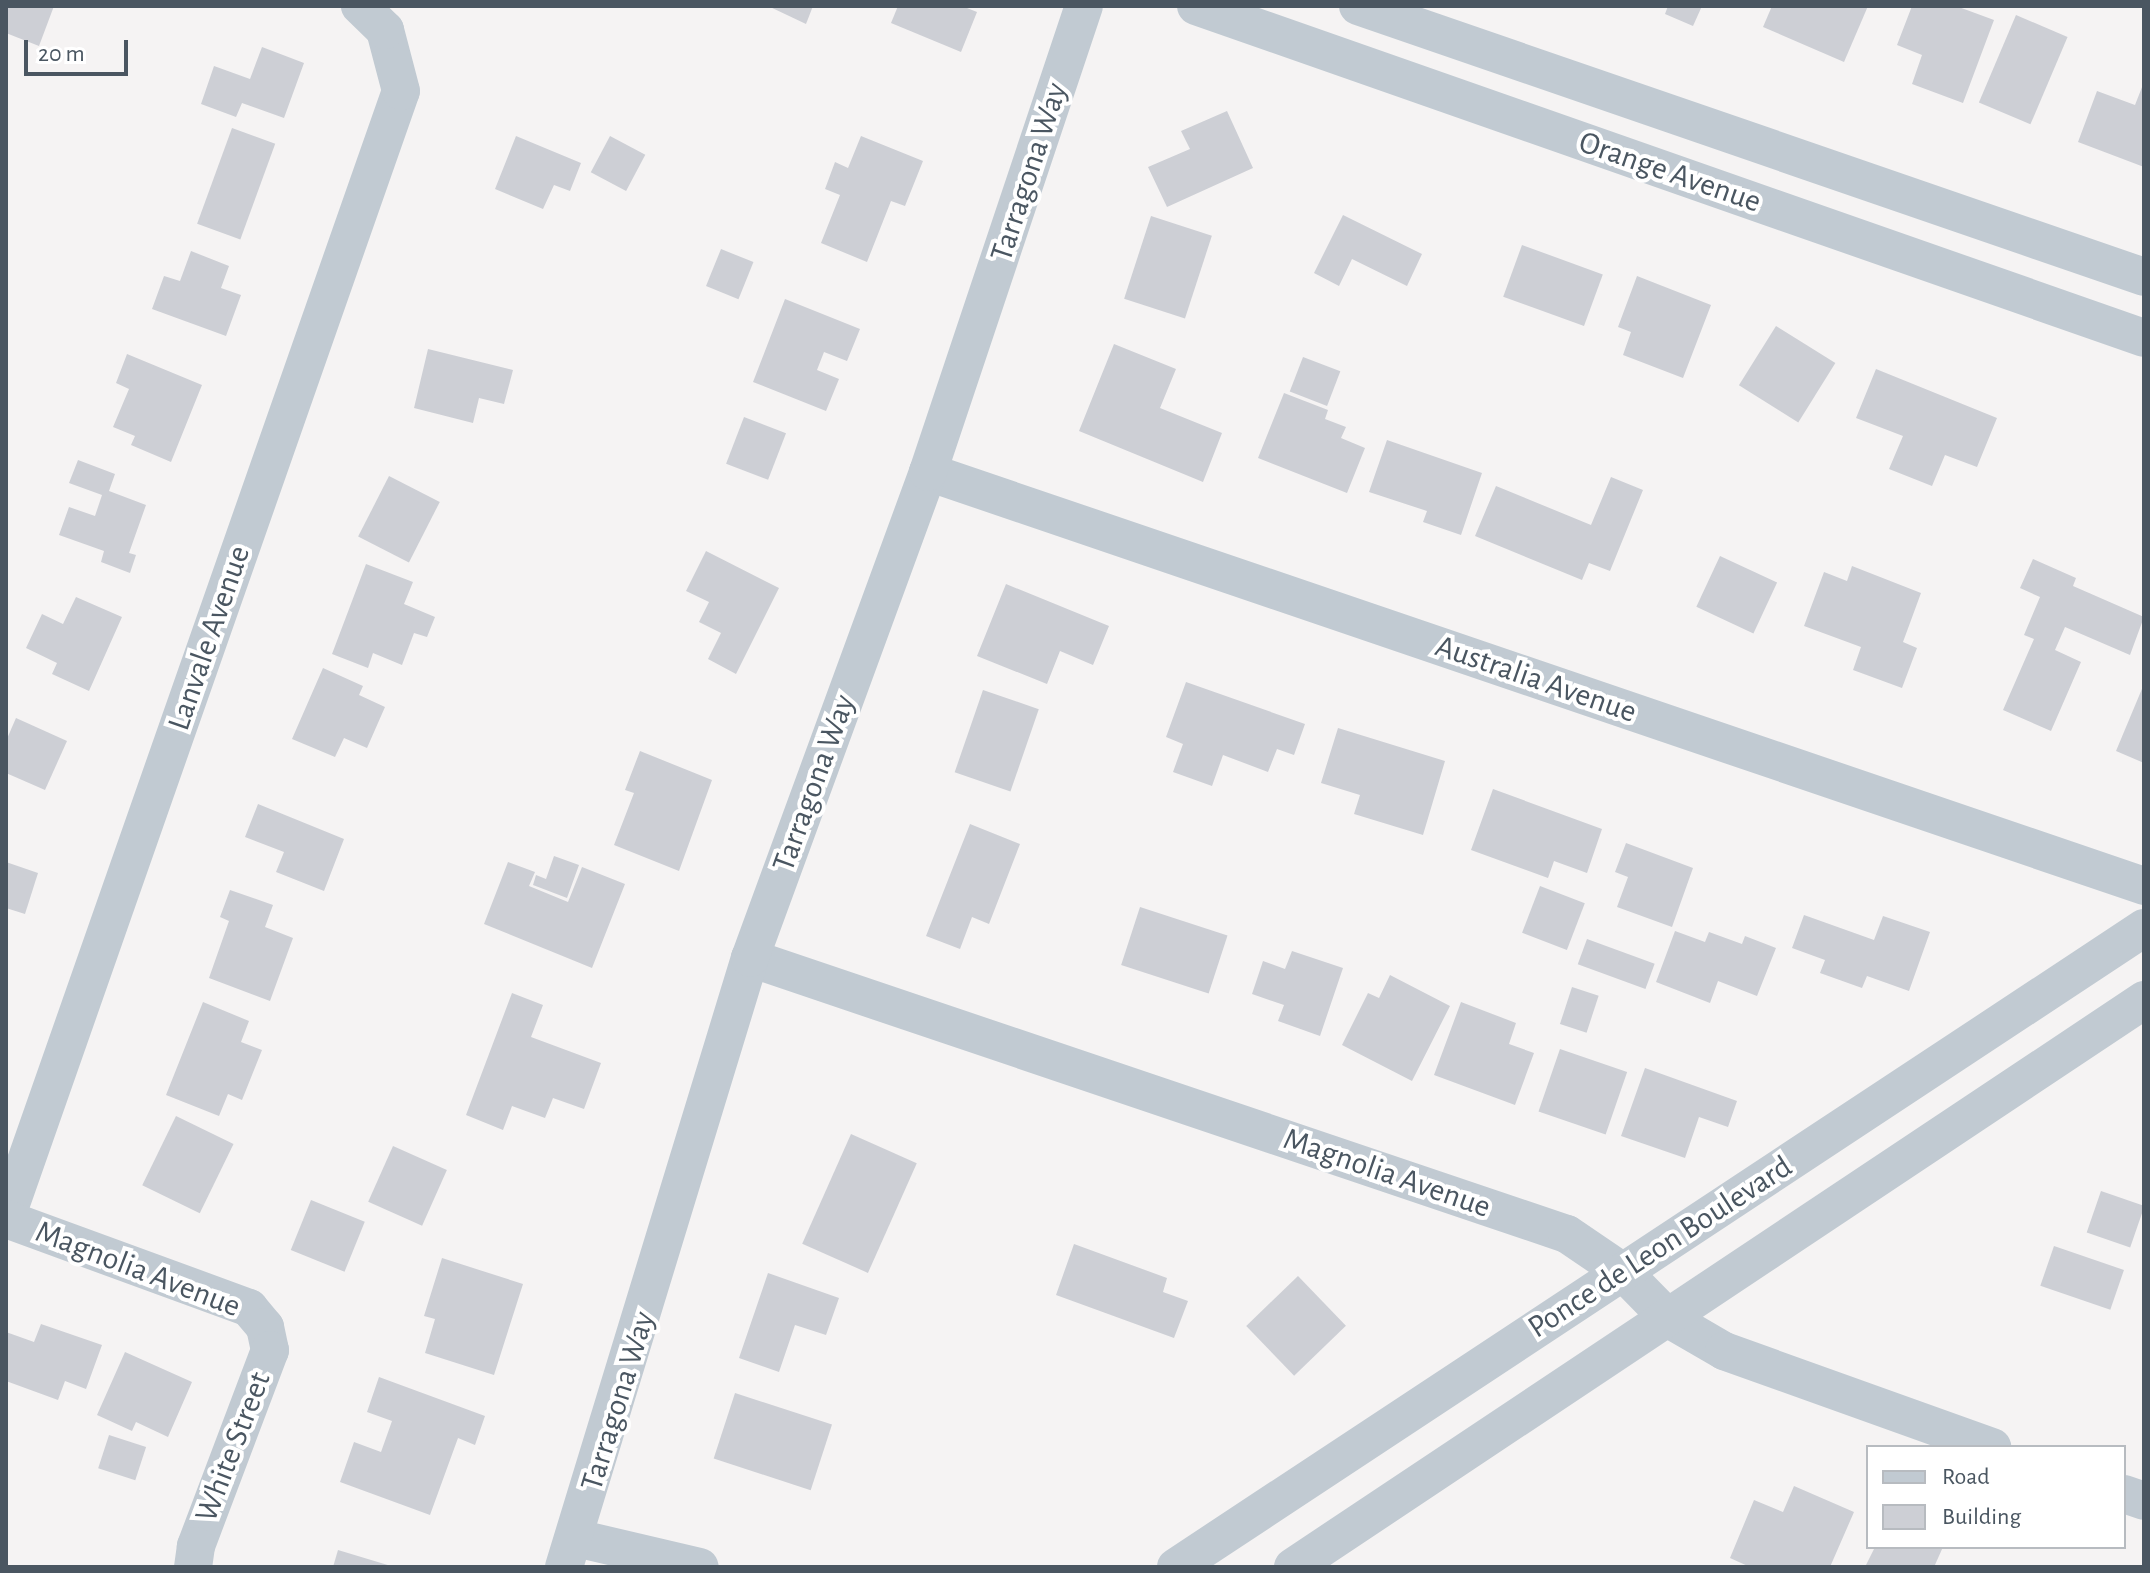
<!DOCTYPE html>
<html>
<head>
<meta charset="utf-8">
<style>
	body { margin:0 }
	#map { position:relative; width:2150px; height:1573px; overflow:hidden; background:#f5f3f3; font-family:"Alegreya Sans",sans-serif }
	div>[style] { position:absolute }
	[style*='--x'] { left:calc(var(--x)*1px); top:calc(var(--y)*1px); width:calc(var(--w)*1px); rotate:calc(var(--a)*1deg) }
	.building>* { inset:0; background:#cdcfd5; transform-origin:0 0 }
	.minor>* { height:38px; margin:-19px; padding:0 19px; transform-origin:19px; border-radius:19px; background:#c1cad2 }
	span { translate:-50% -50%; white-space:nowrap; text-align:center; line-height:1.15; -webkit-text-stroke:8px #fff; paint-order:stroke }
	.street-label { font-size:32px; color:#4a5661 }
	.frame { position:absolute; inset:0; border:8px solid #4a5661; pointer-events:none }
	.legend { position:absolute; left:1866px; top:1445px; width:260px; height:104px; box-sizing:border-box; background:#fff; border:2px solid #b7bbc0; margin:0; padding:10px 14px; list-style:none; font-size:24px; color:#4a5661 }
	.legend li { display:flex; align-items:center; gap:16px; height:40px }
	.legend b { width:40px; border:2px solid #b7bbc0 }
	.scale { position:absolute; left:24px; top:40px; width:104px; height:36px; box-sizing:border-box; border:4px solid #4a5661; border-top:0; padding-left:10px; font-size:24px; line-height:28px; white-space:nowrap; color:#4a5661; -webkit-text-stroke:6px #fff; paint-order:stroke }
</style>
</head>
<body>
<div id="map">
	<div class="building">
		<i style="clip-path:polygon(6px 6px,54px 6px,39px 46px,6px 33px)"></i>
		<i style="clip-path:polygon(768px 6px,813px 6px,806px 24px)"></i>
		<i style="clip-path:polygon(898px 6px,962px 6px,977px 12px,961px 52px,891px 23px)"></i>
		<i style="clip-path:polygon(1668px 6px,1702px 6px,1693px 26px,1665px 14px)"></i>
		<i style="clip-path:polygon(1772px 6px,1868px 6px,1844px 62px,1763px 27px)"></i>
		<i style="clip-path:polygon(1912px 6px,1956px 6px,1994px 20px,1963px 103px,1912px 84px,1922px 55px,1897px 45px)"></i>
		<i style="left:2016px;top:15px;width:56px;height:95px;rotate:23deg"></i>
		<i style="clip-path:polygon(262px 47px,304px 63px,284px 118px,242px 103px,236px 117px,201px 104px,214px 66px,250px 79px)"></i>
		<i style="clip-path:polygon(2144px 82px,2144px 167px,2078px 142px,2097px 91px,2135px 105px)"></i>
		<i style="clip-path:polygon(1227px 111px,1253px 168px,1167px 207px,1148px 167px,1190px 149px,1181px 131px)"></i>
		<i style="left:232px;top:128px;width:46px;height:102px;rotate:20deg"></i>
		<i style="clip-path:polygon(516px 136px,581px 163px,570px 191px,554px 185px,543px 209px,495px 189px)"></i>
		<i style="left:610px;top:136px;width:40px;height:41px;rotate:28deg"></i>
		<i style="clip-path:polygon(861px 136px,923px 161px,905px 206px,891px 201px,867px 262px,821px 243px,840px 195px,825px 189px,835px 162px,848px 168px)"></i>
		<i style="clip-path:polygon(1343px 215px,1422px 254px,1407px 286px,1352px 259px,1339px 286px,1314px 273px)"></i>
		<i style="left:1151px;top:216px;width:64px;height:87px;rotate:18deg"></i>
		<i style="left:1522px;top:245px;width:86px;height:55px;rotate:20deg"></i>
		<i style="left:721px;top:249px;width:35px;height:40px;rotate:22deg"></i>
		<i style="clip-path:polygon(191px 251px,229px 266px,221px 288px,241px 295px,226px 336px,152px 309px,164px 276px,180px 281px)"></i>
		<i style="clip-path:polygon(1637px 276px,1711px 305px,1683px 378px,1623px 355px,1631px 332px,1618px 327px)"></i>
		<i style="clip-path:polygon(785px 299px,860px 329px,847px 361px,824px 352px,817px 370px,839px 379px,826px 411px,753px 382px)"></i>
		<i style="left:1776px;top:326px;width:70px;height:70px;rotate:32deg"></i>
		<i style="clip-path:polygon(1114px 344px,1176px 369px,1160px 408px,1222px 433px,1203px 482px,1079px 431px)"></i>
		<i style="clip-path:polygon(428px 349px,513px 370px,504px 404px,479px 398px,473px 423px,414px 408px)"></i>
		<i style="clip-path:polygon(127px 354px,202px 385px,171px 462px,131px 445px,135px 436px,113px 427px,129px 389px,116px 383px)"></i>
		<i style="left:1303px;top:357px;width:40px;height:37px;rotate:21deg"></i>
		<i style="clip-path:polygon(1876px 369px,1997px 418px,1977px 467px,1945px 455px,1932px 486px,1889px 469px,1903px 436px,1856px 418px)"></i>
		<i style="clip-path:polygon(1284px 393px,1328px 410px,1325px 419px,1346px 427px,1341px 438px,1365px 448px,1347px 493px,1258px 458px)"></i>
		<i style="left:744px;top:417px;width:45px;height:50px;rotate:21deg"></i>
		<i style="clip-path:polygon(1387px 440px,1482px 473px,1461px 535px,1423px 522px,1427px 511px,1369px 492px)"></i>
		<i style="clip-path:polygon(78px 460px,115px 474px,109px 491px,146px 505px,129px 553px,136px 555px,130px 573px,101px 562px,104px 551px,59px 535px,69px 507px,95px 516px,102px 495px,69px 483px)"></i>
		<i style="left:389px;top:476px;width:57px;height:68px;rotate:27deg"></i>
		<i style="clip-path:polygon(1611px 477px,1643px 490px,1610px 571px,1589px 563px,1582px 580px,1475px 536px,1496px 486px,1591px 525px)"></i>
		<i style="clip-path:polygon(706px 551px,779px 588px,736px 674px,708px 659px,721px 633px,699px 622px,709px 602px,686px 591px)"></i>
		<i style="left:1720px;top:556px;width:63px;height:56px;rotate:25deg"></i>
		<i style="clip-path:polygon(2033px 559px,2076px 578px,2073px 586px,2144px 617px,2130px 655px,2065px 627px,2055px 650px,2081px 662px,2051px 731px,2003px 710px,2034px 639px,2024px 635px,2040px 597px,2020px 588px)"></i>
		<i style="clip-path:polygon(366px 564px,413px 582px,404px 604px,435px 617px,427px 637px,414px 633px,402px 665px,373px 653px,368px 668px,332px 654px)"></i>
		<i style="clip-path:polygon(1852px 566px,1921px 593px,1903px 642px,1917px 648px,1902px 688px,1853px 670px,1861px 647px,1804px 626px,1824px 572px,1847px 581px)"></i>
		<i style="clip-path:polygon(1006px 584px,1109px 626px,1093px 665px,1060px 651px,1047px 684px,977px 656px)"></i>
		<i style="clip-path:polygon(76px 597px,122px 617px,89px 691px,52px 674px,57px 663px,26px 648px,42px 614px,63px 624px)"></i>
		<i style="clip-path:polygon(323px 668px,363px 686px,359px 695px,385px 707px,367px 748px,344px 738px,335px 757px,292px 739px)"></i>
		<i style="clip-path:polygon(1186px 682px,1305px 724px,1294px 755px,1277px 749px,1268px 772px,1223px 755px,1212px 786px,1173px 772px,1183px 744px,1166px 737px)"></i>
		<i style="clip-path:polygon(2144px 684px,2144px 763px,2116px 751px)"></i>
		<i style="left:983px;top:690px;width:59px;height:87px;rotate:19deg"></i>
		<i style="clip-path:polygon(16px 718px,67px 741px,45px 790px,6px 773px,6px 741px)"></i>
		<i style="clip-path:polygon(1338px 728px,1445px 761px,1423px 835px,1354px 814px,1360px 795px,1321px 783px)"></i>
		<i style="clip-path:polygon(640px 751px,712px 780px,679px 871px,614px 845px,634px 793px,625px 790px)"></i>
		<i style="clip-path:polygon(1493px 789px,1602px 829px,1587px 873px,1554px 861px,1548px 878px,1471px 850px)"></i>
		<i style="clip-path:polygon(258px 804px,344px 839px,324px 891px,276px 872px,284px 852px,245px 837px)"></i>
		<i style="clip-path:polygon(970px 824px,1020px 844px,989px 924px,972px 917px,960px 949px,926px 936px)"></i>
		<i style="clip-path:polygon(1626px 843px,1693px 868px,1672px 927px,1617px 907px,1628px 877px,1615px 872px)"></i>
		<i style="clip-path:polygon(554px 856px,579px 865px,567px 898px,533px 885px,536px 875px,546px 879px)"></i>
		<i style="clip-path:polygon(6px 862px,38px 873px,25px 914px,6px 908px)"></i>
		<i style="clip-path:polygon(508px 862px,535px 872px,529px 886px,568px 902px,582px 867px,625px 884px,592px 968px,484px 924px)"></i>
		<i style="left:1540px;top:886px;width:48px;height:50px;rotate:21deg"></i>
		<i style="clip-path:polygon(230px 890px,273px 905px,265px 927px,293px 938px,270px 1001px,209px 978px,229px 921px,220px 917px)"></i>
		<i style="left:1140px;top:907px;width:92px;height:61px;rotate:18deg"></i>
		<i style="clip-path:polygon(1804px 915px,1874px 940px,1883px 916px,1930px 932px,1909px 991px,1867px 976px,1862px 988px,1820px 973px,1825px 960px,1792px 948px)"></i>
		<i style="clip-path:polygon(1675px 931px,1705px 942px,1709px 932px,1742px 944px,1745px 936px,1776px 948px,1757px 996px,1718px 981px,1710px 1003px,1656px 982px)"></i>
		<i style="left:1587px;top:939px;width:72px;height:27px;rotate:20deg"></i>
		<i style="clip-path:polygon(1292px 951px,1343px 968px,1320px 1036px,1278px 1021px,1284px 1005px,1252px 994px,1263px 961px,1285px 969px)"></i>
		<i style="clip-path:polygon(1390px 975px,1450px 1006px,1412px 1081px,1342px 1045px,1368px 993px,1379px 998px)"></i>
		<i style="left:1572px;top:987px;width:28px;height:39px;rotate:18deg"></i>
		<i style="clip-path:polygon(512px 993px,543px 1005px,531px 1037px,601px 1063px,584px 1109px,553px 1098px,545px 1118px,512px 1106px,503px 1130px,466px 1115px)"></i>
		<i style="clip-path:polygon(203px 1002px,249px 1021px,241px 1042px,262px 1050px,242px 1100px,228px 1094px,219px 1116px,166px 1095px)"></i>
		<i style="clip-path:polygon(1461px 1002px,1516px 1023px,1509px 1044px,1534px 1053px,1515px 1105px,1434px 1075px)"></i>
		<i style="left:1560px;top:1049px;width:71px;height:66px;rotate:19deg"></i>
		<i style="clip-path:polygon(1645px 1068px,1737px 1101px,1728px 1127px,1699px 1117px,1685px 1158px,1621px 1136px)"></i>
		<i style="left:176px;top:1116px;width:64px;height:77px;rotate:26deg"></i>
		<i style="left:851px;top:1134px;width:72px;height:120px;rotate:24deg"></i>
		<i style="left:393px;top:1146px;width:59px;height:61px;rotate:24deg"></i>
		<i style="left:2101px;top:1191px;width:46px;height:44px;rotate:19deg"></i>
		<i style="left:311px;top:1200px;width:58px;height:54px;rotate:22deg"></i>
		<i style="clip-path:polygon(1074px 1244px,1167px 1278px,1163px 1292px,1188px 1301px,1174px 1338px,1056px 1295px)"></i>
		<i style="left:2054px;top:1246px;width:74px;height:42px;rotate:19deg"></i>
		<i style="clip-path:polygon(442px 1258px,523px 1284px,494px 1375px,425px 1353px,435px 1319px,424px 1316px)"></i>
		<i style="clip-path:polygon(768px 1273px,839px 1298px,826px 1335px,795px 1325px,779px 1372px,739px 1358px)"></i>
		<i style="left:1298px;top:1276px;width:69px;height:72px;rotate:46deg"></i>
		<i style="clip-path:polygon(41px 1324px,102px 1345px,86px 1389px,65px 1381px,58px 1400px,6px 1381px,6px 1332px,34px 1342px)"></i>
		<i style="clip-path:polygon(125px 1352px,192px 1382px,168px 1437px,136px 1422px,132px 1431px,97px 1415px)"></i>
		<i style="clip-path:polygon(379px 1377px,485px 1416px,475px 1445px,458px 1438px,430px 1515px,340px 1482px,354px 1442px,381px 1452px,392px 1421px,367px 1412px)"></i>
		<i style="left:735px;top:1393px;width:102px;height:69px;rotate:18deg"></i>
		<i style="left:109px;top:1435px;width:39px;height:35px;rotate:18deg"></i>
		<i style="clip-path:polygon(1794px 1486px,1854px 1512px,1830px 1567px,1750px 1567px,1730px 1558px,1754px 1500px,1783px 1512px)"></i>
		<i style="clip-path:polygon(1875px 1547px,1943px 1547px,1934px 1567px,1865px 1567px)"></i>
		<i style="clip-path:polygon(338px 1550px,391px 1566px,390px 1567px,333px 1567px)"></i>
	</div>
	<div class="minor">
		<i style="--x:1196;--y:6;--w:1004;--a:19.3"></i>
		<i style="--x:1358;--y:6;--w:831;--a:19.02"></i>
		<i style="--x:928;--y:472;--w:1285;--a:18.8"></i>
		<i style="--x:750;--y:958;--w:862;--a:18.67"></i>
		<i style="--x:1567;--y:1234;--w:68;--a:34.2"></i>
		<i style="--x:1623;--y:1272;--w:66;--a:45.6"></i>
		<i style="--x:1669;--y:1319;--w:64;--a:30.2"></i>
		<i style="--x:1724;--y:1351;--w:285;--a:19.7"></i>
		<i style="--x:6;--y:1218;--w:1194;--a:-70.69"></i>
		<i style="--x:401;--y:91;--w:63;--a:-104.7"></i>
		<i style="--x:385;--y:30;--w:35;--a:-136"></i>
		<i style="--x:6;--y:1219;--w:259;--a:20.1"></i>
		<i style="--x:249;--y:1308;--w:25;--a:50"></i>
		<i style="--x:265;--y:1327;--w:24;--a:78"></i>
		<i style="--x:270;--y:1350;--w:210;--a:110.7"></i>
		<i style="--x:196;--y:1546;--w:21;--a:98"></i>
		<i style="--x:2124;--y:1494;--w:21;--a:19"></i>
		<i style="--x:576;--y:1538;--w:127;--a:13.2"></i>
		<i style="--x:564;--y:1567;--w:637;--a:-73.02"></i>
		<i style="--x:750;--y:958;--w:518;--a:-69.88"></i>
		<i style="--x:928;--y:472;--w:491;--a:-71.5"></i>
		<i style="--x:1176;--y:1567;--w:1160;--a:-33.43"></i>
		<i style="--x:1293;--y:1567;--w:1023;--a:-33.67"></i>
	</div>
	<div class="street-label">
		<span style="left:1029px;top:172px;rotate:-72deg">Tarragona Way</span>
		<span style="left:1670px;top:172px;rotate:19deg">Orange Avenue</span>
		<span style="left:209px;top:638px;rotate:-71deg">Lanvale Avenue</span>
		<span style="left:1536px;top:679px;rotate:19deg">Australia Avenue</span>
		<span style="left:814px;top:783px;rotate:-70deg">Tarragona Way</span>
		<span style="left:1387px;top:1173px;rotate:19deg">Magnolia Avenue</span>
		<span style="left:1660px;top:1247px;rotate:-33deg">Ponce de Leon Boulevard</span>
		<span style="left:138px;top:1269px;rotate:21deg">Magnolia Avenue</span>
		<span style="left:618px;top:1401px;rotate:-73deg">Tarragona Way</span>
		<span style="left:233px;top:1447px;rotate:-69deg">White Street</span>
	</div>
	<div class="frame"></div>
	<ul class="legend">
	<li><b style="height:10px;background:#c1cad2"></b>Road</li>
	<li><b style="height:22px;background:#cdcfd5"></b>Building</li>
	</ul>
	<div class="scale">20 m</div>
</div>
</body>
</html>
